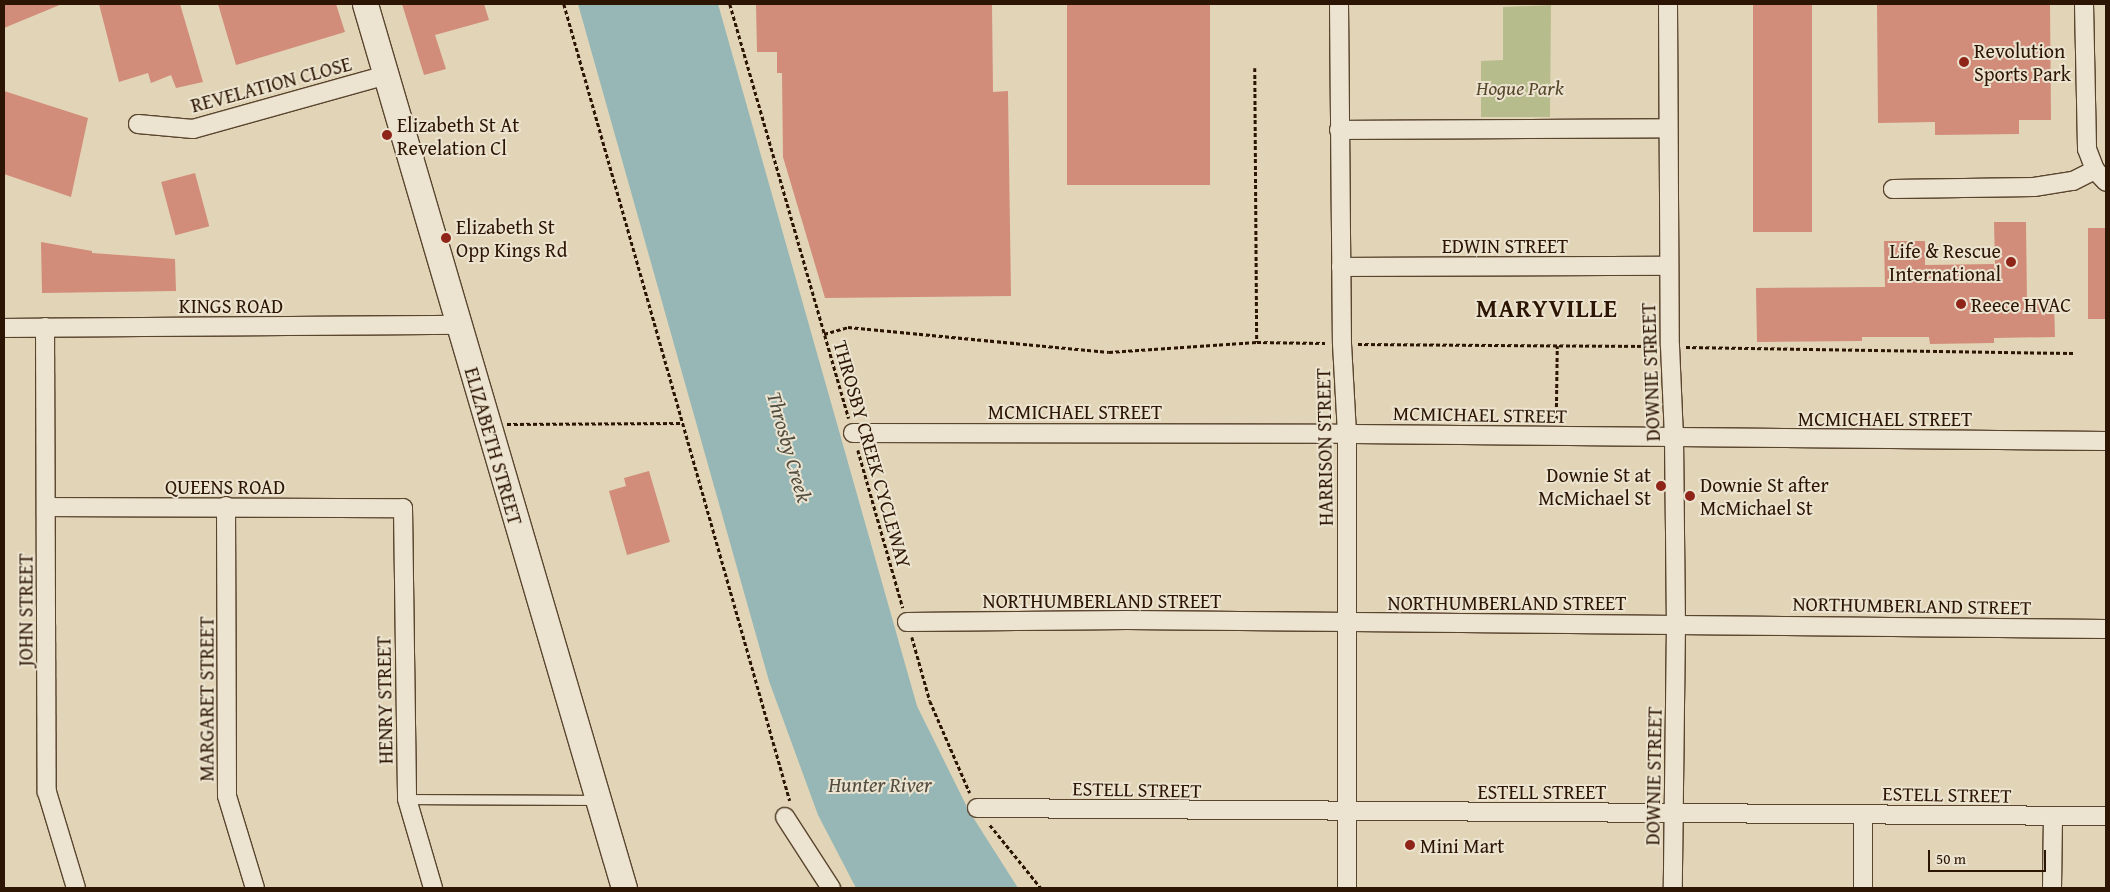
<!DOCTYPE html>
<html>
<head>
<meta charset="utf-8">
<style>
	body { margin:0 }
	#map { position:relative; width:2110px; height:892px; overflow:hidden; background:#e2d5b7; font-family:"Gentium Book Plus",serif }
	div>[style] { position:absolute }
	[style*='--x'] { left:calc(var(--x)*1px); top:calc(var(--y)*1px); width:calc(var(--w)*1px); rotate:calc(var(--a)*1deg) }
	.green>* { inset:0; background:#b7bc8c }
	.water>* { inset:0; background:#96b7b5 }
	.building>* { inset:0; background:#d18c7a; transform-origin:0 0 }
	.path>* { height:2.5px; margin-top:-1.25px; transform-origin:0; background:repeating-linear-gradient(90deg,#2c1502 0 4px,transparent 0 6.5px) }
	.roads { filter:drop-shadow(1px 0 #5a452f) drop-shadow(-1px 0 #5a452f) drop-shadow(0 1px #5a452f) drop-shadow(0 -1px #5a452f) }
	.lane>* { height:9px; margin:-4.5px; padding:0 4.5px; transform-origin:4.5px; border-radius:4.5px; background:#ece4d0 }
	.street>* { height:18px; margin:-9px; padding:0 9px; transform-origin:9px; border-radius:9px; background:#ece4d0 }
	.secondary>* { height:25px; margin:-12.5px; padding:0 12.5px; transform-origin:12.5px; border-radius:12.5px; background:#ece4d0 }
	.dots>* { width:14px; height:14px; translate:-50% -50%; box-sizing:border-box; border:2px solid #ece4d0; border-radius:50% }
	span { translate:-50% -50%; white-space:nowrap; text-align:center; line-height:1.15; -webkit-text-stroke:4px #ece4d0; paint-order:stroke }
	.poi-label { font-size:20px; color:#2c1502 }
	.left { translate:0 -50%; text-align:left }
	.right { translate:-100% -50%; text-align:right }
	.street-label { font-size:20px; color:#2c1502 }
	.park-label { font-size:20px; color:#56472b; font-style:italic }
	.water-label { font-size:21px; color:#514e41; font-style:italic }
	.district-label { font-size:25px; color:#2c1502; font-weight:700; letter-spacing:1px }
	.frame { position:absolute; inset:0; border:5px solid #2c1502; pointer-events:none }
	.scale { position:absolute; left:1928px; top:850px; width:118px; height:22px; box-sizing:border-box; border:2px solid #2c1502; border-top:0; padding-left:6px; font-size:15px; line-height:18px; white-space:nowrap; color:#2c1502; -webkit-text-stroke:4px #ece4d0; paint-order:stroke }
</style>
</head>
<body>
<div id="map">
	<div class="green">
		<i style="clip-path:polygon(1551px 5px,1550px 117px,1481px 117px,1481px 61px,1503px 60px,1503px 7px)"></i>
	</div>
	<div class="water">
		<i style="clip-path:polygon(578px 4px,718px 4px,917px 706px,969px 811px,1018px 888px,856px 888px,818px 815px,769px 681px)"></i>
	</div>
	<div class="building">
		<i style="clip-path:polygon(4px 4px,62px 4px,4px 28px)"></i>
		<i style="clip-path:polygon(99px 4px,180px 4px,203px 82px,176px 88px,171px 75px,151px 83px,148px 73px,119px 82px)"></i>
		<i style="clip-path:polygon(218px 4px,336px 4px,345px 32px,236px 65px)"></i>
		<i style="clip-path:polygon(402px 4px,484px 4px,489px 20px,435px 35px,446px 69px,424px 75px)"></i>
		<i style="clip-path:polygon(756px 4px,992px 4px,993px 92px,1008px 91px,1011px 296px,825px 298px,783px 157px,782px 73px,777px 73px,777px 52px,757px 52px)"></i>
		<i style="left:1067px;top:4px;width:143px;height:181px"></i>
		<i style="left:1753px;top:4px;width:59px;height:228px"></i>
		<i style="clip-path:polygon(1877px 4px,2050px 4px,2051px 120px,2019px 120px,2019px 134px,1935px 135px,1935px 122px,1878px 123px)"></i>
		<i style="clip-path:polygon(4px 91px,88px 118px,71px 197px,4px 174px)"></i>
		<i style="left:195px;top:173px;width:55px;height:35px;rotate:75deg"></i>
		<i style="clip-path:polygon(1994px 222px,2026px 222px,2027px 303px,2054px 302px,2055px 337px,1994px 338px,1994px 343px,1930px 344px,1929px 337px,1862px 337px,1862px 341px,1757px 342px,1756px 288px,1885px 287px,1884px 241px,1925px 241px,1925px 265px,1995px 264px)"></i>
		<i style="left:2088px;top:228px;width:18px;height:91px"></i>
		<i style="clip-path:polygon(41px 242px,92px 251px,92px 253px,175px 259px,176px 291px,42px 293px)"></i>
		<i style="clip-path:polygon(649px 471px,670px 542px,627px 555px,609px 491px,626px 486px,624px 478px)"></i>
	</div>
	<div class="path">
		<i style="--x:564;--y:4;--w:828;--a:74.17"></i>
		<i style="--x:730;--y:4;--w:431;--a:74"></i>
		<i style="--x:1255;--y:68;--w:274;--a:89.6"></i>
		<i style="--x:824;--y:334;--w:25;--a:-16"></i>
		<i style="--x:848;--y:327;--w:262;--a:5.5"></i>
		<i style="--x:1109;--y:352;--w:148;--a:-3.9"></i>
		<i style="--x:1257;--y:342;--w:68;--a:0.8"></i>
		<i style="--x:1358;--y:344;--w:297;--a:0.4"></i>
		<i style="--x:1686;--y:347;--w:388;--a:0.9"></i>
		<i style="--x:1556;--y:420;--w:74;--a:-89.2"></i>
		<i style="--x:507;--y:424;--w:175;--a:-0.3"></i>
		<i style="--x:858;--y:450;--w:164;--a:74.1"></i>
		<i style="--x:912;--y:637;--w:66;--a:74.3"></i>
		<i style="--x:930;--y:701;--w:100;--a:66.5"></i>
		<i style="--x:990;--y:825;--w:81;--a:51"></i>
	</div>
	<div class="roads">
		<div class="lane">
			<i style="--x:407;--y:799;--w:190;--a:0.3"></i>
		</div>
		<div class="street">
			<i style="--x:1339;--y:4;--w:340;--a:89.5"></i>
			<i style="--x:1342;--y:344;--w:90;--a:86.8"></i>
			<i style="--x:1347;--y:434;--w:454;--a:90"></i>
			<i style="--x:1668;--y:4;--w:342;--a:89.7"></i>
			<i style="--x:1670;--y:346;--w:91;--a:87.5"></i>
			<i style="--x:1674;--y:437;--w:187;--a:89.4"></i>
			<i style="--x:1676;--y:624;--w:264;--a:90.7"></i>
			<i style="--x:2084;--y:4;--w:145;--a:88.8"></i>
			<i style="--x:2087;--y:149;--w:22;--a:69"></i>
			<i style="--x:2095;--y:170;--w:16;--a:47"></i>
			<i style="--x:138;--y:124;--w:55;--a:5.2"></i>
			<i style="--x:193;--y:129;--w:200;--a:-15.6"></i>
			<i style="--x:1339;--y:130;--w:329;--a:-0.3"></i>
			<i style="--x:1893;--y:189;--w:141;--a:-0.8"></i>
			<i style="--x:2034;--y:187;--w:39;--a:-9"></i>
			<i style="--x:2073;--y:181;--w:25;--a:-27"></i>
			<i style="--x:1341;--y:267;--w:328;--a:-0.2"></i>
			<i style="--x:45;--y:327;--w:465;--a:89.8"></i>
			<i style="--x:47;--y:792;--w:100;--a:73.2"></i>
			<i style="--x:4;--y:328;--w:455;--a:-0.4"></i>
			<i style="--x:853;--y:433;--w:494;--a:0.1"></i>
			<i style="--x:1347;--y:434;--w:759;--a:0.53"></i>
			<i style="--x:226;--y:506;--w:290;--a:89.8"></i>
			<i style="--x:227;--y:796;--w:96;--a:73.1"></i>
			<i style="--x:46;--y:507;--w:357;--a:0.2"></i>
			<i style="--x:403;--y:508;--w:291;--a:89.2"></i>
			<i style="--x:407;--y:799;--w:93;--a:73.7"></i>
			<i style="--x:907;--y:622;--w:220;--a:-0.5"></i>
			<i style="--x:1127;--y:620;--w:979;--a:0.53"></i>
			<i style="--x:977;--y:808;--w:1129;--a:0.41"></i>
			<i style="--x:785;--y:817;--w:85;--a:57.1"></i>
			<i style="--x:1863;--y:888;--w:74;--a:-90"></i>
			<i style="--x:2052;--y:888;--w:72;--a:-89.2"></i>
		</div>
		<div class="secondary">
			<i style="--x:365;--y:4;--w:921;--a:73.67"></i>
		</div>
	</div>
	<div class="dots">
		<i style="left:1964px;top:62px;background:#8f2418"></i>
		<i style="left:387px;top:135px;background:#8f2418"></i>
		<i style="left:446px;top:238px;background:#8f2418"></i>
		<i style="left:2011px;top:262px;background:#8f2418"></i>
		<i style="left:1961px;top:304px;background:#8f2418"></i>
		<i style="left:1661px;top:486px;background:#8f2418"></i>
		<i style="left:1690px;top:496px;background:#8f2418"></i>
		<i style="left:1410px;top:845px;background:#8f2418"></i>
	</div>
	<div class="poi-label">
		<span class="left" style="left:1974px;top:62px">Revolution<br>Sports Park</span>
		<span class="left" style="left:397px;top:136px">Elizabeth St At<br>Revelation Cl</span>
		<span class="left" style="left:456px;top:238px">Elizabeth St<br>Opp Kings Rd</span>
		<span class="right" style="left:2001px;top:262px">Life &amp; Rescue<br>International</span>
		<span class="left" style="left:1971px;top:304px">Reece HVAC</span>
		<span class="right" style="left:1651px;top:486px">Downie St at<br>McMichael St</span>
		<span class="left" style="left:1700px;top:496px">Downie St after<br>McMichael St</span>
		<span class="left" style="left:1420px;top:845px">Mini Mart</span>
	</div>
	<div class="street-label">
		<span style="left:271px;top:84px;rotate:-15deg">REVELATION CLOSE</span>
		<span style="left:1505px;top:245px">EDWIN STREET</span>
		<span style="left:231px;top:305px">KINGS ROAD</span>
		<span style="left:1650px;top:372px;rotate:-92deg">DOWNIE STREET</span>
		<span style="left:1075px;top:411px">MCMICHAEL STREET</span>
		<span style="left:1480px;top:414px;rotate:1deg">MCMICHAEL STREET</span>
		<span style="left:1885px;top:418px">MCMICHAEL STREET</span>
		<span style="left:494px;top:446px;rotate:74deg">ELIZABETH STREET</span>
		<span style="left:1324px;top:447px;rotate:-91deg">HARRISON STREET</span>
		<span style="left:873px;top:454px;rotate:74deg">THROSBY CREEK CYCLEWAY</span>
		<span style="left:225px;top:486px">QUEENS ROAD</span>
		<span style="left:1102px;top:600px">NORTHUMBERLAND STREET</span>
		<span style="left:1507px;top:602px">NORTHUMBERLAND STREET</span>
		<span style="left:1912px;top:605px;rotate:1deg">NORTHUMBERLAND STREET</span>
		<span style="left:25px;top:610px;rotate:-90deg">JOHN STREET</span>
		<span style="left:206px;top:699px;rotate:-90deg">MARGARET STREET</span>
		<span style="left:384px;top:700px;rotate:-91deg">HENRY STREET</span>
		<span style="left:1653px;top:776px;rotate:-89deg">DOWNIE STREET</span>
		<span style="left:1137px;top:789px;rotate:1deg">ESTELL STREET</span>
		<span style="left:1542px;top:791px">ESTELL STREET</span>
		<span style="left:1947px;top:794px;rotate:1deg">ESTELL STREET</span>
	</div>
	<div class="park-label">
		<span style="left:1520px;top:87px">Hogue Park</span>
	</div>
	<div class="water-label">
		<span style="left:789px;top:447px;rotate:74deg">Throsby Creek</span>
		<span style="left:880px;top:785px">Hunter River</span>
	</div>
	<div class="district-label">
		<span style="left:1547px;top:308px">MARYVILLE</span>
	</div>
	<div class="frame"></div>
	<div class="scale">50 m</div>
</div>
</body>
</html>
